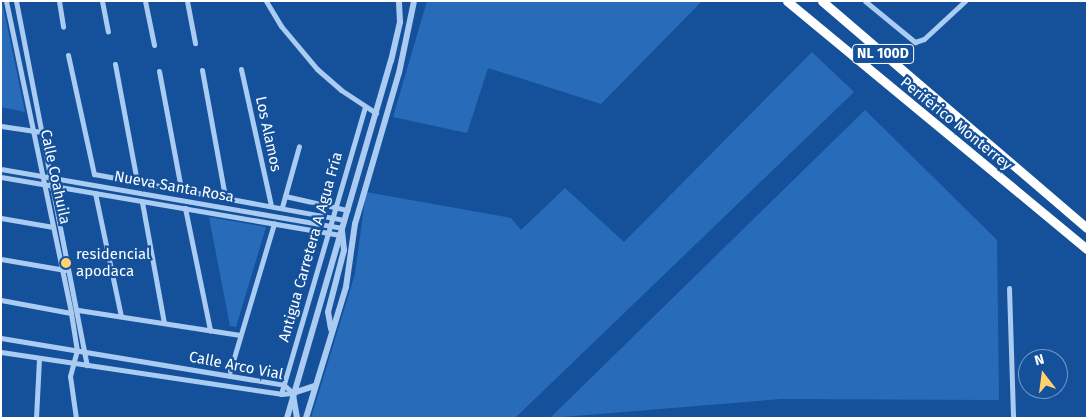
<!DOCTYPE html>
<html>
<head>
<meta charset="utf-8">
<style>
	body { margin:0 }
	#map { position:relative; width:1088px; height:419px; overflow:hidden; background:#15519b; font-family:"Fira Sans",sans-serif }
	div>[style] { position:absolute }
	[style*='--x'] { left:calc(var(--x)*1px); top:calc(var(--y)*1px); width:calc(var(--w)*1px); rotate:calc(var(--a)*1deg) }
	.green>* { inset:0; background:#286cb9 }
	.minor>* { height:5px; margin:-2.5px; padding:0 2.5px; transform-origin:2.5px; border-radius:2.5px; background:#aaccf3 }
	.tertiary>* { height:6px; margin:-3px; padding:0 3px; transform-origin:3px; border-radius:3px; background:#aaccf3 }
	.motorway>* { height:9px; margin:-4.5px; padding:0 4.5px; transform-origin:4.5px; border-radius:4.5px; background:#fff }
	.dots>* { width:14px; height:14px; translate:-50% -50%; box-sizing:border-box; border:2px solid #15519b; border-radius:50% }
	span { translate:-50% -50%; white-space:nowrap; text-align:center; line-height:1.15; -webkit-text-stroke:4.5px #15519b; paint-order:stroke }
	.shield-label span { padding:1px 4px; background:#15519b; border:1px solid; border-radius:4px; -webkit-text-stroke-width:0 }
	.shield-label { font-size:14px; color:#fff; font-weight:700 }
	.street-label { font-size:15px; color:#fff }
	.poi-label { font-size:15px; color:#fff }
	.left { translate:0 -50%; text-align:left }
	.frame { position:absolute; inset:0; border:2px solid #fff; pointer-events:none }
	.north { position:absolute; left:1018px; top:349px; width:50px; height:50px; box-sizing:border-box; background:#15519b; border:1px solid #7397c3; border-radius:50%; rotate:345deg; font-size:14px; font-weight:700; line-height:20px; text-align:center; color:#fff }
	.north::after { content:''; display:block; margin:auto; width:18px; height:22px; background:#ffd26c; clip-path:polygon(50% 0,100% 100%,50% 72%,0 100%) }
</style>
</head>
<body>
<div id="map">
	<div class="green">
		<i style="clip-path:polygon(1px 1px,2px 1px,25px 112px,1px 107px)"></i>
		<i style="clip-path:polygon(427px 1px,702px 1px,601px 104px,488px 68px,467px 133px,393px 117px)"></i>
		<i style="clip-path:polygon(812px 52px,854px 92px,515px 418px,311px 418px,355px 274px,366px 192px,511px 218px,521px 230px,565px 188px,624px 242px)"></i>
		<i style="clip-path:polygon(865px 110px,997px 240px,999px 400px,781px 399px,550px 418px)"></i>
		<i style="clip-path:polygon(209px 217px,266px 227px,236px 327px,230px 326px)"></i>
	</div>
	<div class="minor">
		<i style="--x:6;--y:1;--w:319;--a:78.2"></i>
		<i style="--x:71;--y:313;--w:37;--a:81"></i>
		<i style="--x:77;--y:350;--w:27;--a:105"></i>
		<i style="--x:70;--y:376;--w:42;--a:81.9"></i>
		<i style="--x:16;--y:1;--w:371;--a:79"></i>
		<i style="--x:59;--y:1;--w:26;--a:81"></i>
		<i style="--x:102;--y:1;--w:31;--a:79"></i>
		<i style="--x:145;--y:1;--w:45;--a:78.4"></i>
		<i style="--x:187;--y:1;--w:43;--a:79.2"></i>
		<i style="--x:266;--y:1;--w:29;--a:59"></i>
		<i style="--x:281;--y:26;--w:56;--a:50.1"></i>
		<i style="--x:317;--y:69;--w:32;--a:41"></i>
		<i style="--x:341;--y:90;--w:42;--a:33.3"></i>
		<i style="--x:865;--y:1;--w:65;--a:39.4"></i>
		<i style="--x:915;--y:42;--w:9;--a:-18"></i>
		<i style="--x:924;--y:39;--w:56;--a:-42.8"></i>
		<i style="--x:68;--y:55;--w:122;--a:77.7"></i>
		<i style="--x:94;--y:174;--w:254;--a:10.4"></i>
		<i style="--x:115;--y:64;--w:119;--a:79.4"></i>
		<i style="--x:241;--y:69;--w:139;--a:77.6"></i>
		<i style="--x:202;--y:70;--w:129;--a:79.7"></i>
		<i style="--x:159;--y:71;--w:120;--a:79.4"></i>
		<i style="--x:1;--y:126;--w:41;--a:8.3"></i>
		<i style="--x:1;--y:169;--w:346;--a:9.8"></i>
		<i style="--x:1;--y:177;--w:344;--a:9.7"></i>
		<i style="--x:95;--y:193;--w:126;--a:78.1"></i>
		<i style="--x:285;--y:196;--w:64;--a:12.7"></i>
		<i style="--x:142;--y:202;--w:123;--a:79.7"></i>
		<i style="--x:282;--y:207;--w:63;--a:-74.4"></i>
		<i style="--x:185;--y:208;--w:125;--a:78.4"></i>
		<i style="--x:1;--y:218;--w:53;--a:9.8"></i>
		<i style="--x:1;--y:259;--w:65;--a:9.8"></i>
		<i style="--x:1009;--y:288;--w:130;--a:88.2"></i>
		<i style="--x:1;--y:300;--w:71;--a:10.5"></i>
		<i style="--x:78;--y:310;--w:164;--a:8.8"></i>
		<i style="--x:1;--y:338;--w:287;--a:9.4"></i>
		<i style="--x:284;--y:385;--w:12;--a:42"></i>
		<i style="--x:1;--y:352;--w:283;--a:8.5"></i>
		<i style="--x:281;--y:394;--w:11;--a:-5"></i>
		<i style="--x:230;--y:371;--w:154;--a:-73.4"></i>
		<i style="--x:281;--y:394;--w:299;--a:-73.7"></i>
		<i style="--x:36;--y:418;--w:60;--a:-87.1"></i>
	</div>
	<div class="tertiary">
		<i style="--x:331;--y:329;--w:17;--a:-100"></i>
		<i style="--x:328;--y:312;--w:64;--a:-75.5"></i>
		<i style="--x:344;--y:250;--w:18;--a:-96"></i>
		<i style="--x:293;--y:393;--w:23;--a:-18"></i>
		<i style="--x:293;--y:395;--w:23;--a:80"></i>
		<i style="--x:287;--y:418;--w:372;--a:-73.8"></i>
		<i style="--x:391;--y:61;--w:40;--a:-77"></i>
		<i style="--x:400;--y:22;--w:21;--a:-93"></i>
		<i style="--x:306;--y:418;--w:137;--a:-73"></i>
		<i style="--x:346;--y:287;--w:64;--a:-81.9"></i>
		<i style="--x:355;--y:224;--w:157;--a:-73.8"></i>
		<i style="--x:399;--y:73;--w:74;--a:-78.2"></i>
	</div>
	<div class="motorway">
		<i style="--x:787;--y:1;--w:389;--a:39.6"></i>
		<i style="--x:822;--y:1;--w:349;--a:40.6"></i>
	</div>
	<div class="dots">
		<i style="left:66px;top:263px;background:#ffd26c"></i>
	</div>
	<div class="shield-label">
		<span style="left:883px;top:54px">NL 100D</span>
	</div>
	<div class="street-label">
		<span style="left:956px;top:124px;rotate:39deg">Periférico Monterrey</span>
		<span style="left:268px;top:134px;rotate:78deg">Los Alamos</span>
		<span style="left:55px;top:177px;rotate:78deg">Calle Coahuila</span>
		<span style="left:174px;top:187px;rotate:10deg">Nueva Santa Rosa</span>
		<span style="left:311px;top:247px;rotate:-74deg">Antigua Carretera A Agua Fría</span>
		<span style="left:236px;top:366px;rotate:11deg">Calle Arco Vial</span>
	</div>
	<div class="poi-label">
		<span class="left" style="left:76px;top:263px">residencial<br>apodaca</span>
	</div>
	<div class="frame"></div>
	<div class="north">N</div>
</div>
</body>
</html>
